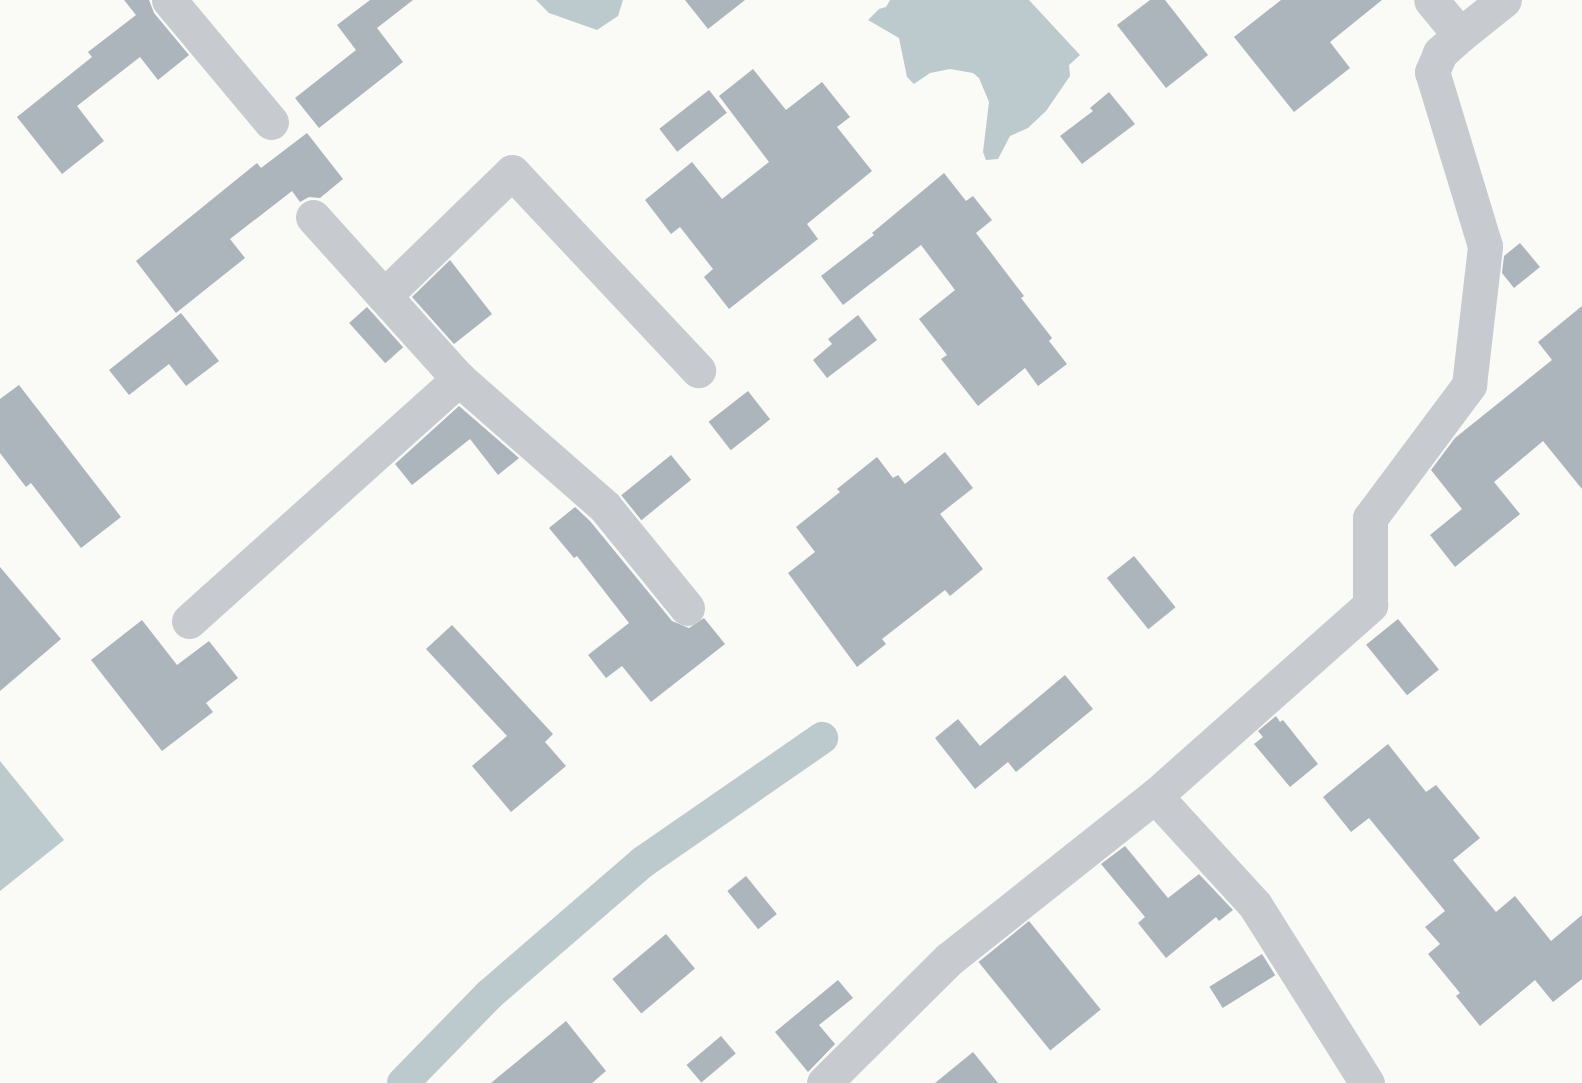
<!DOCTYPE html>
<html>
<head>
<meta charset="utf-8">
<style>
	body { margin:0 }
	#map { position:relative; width:1582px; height:1083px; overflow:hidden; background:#fafaf7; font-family:Raleway,sans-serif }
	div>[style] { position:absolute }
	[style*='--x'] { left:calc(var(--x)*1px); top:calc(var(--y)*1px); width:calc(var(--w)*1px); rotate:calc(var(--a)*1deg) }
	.water>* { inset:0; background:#bdcacd }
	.canal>* { height:32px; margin:-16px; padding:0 16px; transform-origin:16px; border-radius:16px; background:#bdcacd }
	.building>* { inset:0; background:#abb5bb; transform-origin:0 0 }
	.minor>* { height:35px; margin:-17.5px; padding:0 17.5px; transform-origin:17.5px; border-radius:17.5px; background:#c7cbcf }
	span { translate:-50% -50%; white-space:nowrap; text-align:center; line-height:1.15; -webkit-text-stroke:7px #fff; paint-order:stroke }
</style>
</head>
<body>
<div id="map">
	<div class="water">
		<i style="clip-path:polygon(536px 0,623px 0,618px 16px,597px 30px,549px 13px)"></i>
		<i style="clip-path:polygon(890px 0,1029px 0,1080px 55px,1069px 65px,1070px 76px,1046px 111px,1028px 128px,1010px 136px,998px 159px,986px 160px,983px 152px,989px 102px,979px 78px,973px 73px,950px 69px,930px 73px,914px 84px,907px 77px,899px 38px,868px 20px,879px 9px,886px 7px)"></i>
		<i style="clip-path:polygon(0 761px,64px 840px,0 891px)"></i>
	</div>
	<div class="canal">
		<i style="--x:403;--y:1083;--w:124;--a:-45.7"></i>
		<i style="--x:490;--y:994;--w:202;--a:-40.8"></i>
		<i style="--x:643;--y:862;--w:218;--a:-34.7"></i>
	</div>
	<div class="building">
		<i style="clip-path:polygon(124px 0,149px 0,154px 13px,189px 55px,158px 80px,140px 57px,77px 106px,104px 141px,62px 174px,17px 117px,92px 57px,88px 52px,136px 15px)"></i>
		<i style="clip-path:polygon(370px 0,413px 0,377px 28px,403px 62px,319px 128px,295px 98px,356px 50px,337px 25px)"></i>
		<i style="clip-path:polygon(685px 0,745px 0,708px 29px)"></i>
		<i style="clip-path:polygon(1150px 0,1165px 0,1208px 55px,1166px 88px,1117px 25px)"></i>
		<i style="clip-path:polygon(1281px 0,1382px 0,1330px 42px,1350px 68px,1294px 112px,1234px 37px)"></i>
		<i style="clip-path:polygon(753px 69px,786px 110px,822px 82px,850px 117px,837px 127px,872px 171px,807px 224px,818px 239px,729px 309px,704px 277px,713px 269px,680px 227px,671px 234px,645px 200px,692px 162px,722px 199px,769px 162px,719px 96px)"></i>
		<i style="left:709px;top:90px;width:29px;height:63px;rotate:52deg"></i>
		<i style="clip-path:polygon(1109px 92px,1135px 124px,1082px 164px,1060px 136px,1093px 111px,1090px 108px)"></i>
		<i style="clip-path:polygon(307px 133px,343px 179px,320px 198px,309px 197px,300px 202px,292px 191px,230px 239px,245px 258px,176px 313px,136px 261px,257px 163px,261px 168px)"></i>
		<i style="clip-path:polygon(944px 173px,966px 201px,973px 196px,992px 220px,976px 233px,1024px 296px,1021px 298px,1052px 338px,1049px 341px,1067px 364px,1038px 386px,1025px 368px,978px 406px,941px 359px,947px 355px,919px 319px,955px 290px,921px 245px,843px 305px,821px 276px,874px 235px,872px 233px)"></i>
		<i style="clip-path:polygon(1520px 243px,1540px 267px,1514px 288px,1502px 273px,1504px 256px)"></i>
		<i style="clip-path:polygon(450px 260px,492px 314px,454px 344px,412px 297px)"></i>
		<i style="clip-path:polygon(1582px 306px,1582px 489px,1543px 441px,1494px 482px,1520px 514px,1455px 567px,1430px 535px,1462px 509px,1431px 470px,1455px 438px,1552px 360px,1538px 342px)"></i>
		<i style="left:367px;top:307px;width:54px;height:24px;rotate:48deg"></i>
		<i style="clip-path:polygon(181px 313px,219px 361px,186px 386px,169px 364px,129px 395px,109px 370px)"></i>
		<i style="clip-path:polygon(858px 315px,877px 340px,827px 378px,813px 360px,832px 344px,828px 339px)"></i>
		<i style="clip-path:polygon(19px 385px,121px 517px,81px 548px,31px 483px,26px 487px,0 453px,0 399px)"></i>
		<i style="left:748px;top:391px;width:36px;height:50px;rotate:52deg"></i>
		<i style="clip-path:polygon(459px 406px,519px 458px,498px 475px,470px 439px,412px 485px,395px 464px)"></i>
		<i style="clip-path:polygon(945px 452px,973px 488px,940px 514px,983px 569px,950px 596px,945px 590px,882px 639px,886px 644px,857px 667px,788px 573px,815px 552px,796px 527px,840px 492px,837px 489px,877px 457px,893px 478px,898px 475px,905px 484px)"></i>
		<i style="left:671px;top:455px;width:32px;height:64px;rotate:51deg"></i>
		<i style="clip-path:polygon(575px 507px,590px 521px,672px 621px,689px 628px,704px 618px,725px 644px,651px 702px,622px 666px,606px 678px,588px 655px,629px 623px,577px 556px,574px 558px,549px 528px)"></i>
		<i style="left:1134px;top:556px;width:66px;height:35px;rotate:51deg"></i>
		<i style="clip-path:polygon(0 567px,61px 639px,0 691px)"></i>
		<i style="left:1398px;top:619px;width:65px;height:41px;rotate:51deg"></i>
		<i style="clip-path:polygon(142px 620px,177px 665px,209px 641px,238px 678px,206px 703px,213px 712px,162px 751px,91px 660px)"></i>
		<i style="clip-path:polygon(452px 625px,553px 734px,545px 742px,566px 766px,511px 812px,472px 766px,507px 736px,426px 649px)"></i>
		<i style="clip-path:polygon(1065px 675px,1093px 709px,1016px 772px,1008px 762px,975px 789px,935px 738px,958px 719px,980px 746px)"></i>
		<i style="clip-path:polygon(1276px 716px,1280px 722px,1283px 720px,1318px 764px,1290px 787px,1254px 744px,1263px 737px,1258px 731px)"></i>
		<i style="clip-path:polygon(1388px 744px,1426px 792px,1436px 785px,1480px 838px,1453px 860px,1496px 912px,1515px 896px,1551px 941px,1582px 915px,1582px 979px,1553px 1002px,1535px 980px,1480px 1026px,1456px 996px,1460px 993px,1428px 954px,1440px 944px,1425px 927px,1445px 911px,1369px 818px,1351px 832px,1323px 797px)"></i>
		<i style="clip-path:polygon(1125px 846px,1168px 898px,1199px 874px,1233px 910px,1219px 921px,1216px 917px,1166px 958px,1138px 923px,1145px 917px,1101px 864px)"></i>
		<i style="left:746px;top:876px;width:49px;height:24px;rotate:51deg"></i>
		<i style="left:1029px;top:921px;width:114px;height:65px;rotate:51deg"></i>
		<i style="left:666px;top:934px;width:45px;height:70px;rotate:50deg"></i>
		<i style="left:1262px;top:954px;width:25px;height:62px;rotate:58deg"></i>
		<i style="clip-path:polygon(838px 980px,853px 998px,819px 1025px,835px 1044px,808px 1072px,775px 1032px)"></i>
		<i style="clip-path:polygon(566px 1021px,606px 1071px,592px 1083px,491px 1083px)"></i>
		<i style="left:721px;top:1036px;width:23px;height:45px;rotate:50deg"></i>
		<i style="clip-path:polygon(973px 1052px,998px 1083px,935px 1083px)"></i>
	</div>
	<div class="minor">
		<i style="--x:169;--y:0;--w:159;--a:50.1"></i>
		<i style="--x:1460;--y:35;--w:56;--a:-38.5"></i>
		<i style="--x:313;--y:217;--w:218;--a:48"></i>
		<i style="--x:459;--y:379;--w:194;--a:41.2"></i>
		<i style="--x:605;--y:507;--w:130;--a:50.9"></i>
		<i style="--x:384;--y:296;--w:178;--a:-44.1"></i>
		<i style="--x:512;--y:172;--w:272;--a:46.8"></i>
		<i style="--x:189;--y:621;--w:363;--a:-41.9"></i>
		<i style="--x:824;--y:1083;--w:176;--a:-44.8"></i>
		<i style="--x:949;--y:959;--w:263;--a:-38.4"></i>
		<i style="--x:1367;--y:1083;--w:210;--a:-122.2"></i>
		<i style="--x:1255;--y:905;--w:148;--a:-132.5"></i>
		<i style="--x:1155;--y:796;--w:288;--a:-41.6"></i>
		<i style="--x:1370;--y:605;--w:87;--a:-90"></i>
		<i style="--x:1370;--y:518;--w:166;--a:-53.3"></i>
		<i style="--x:1469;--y:385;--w:140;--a:-83.4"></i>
		<i style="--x:1485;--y:246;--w:182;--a:-106.9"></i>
		<i style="--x:1432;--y:72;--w:21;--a:-67"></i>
		<i style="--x:1440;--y:53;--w:27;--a:-42"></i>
		<i style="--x:1460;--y:35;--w:45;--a:-129.6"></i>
	</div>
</div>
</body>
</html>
